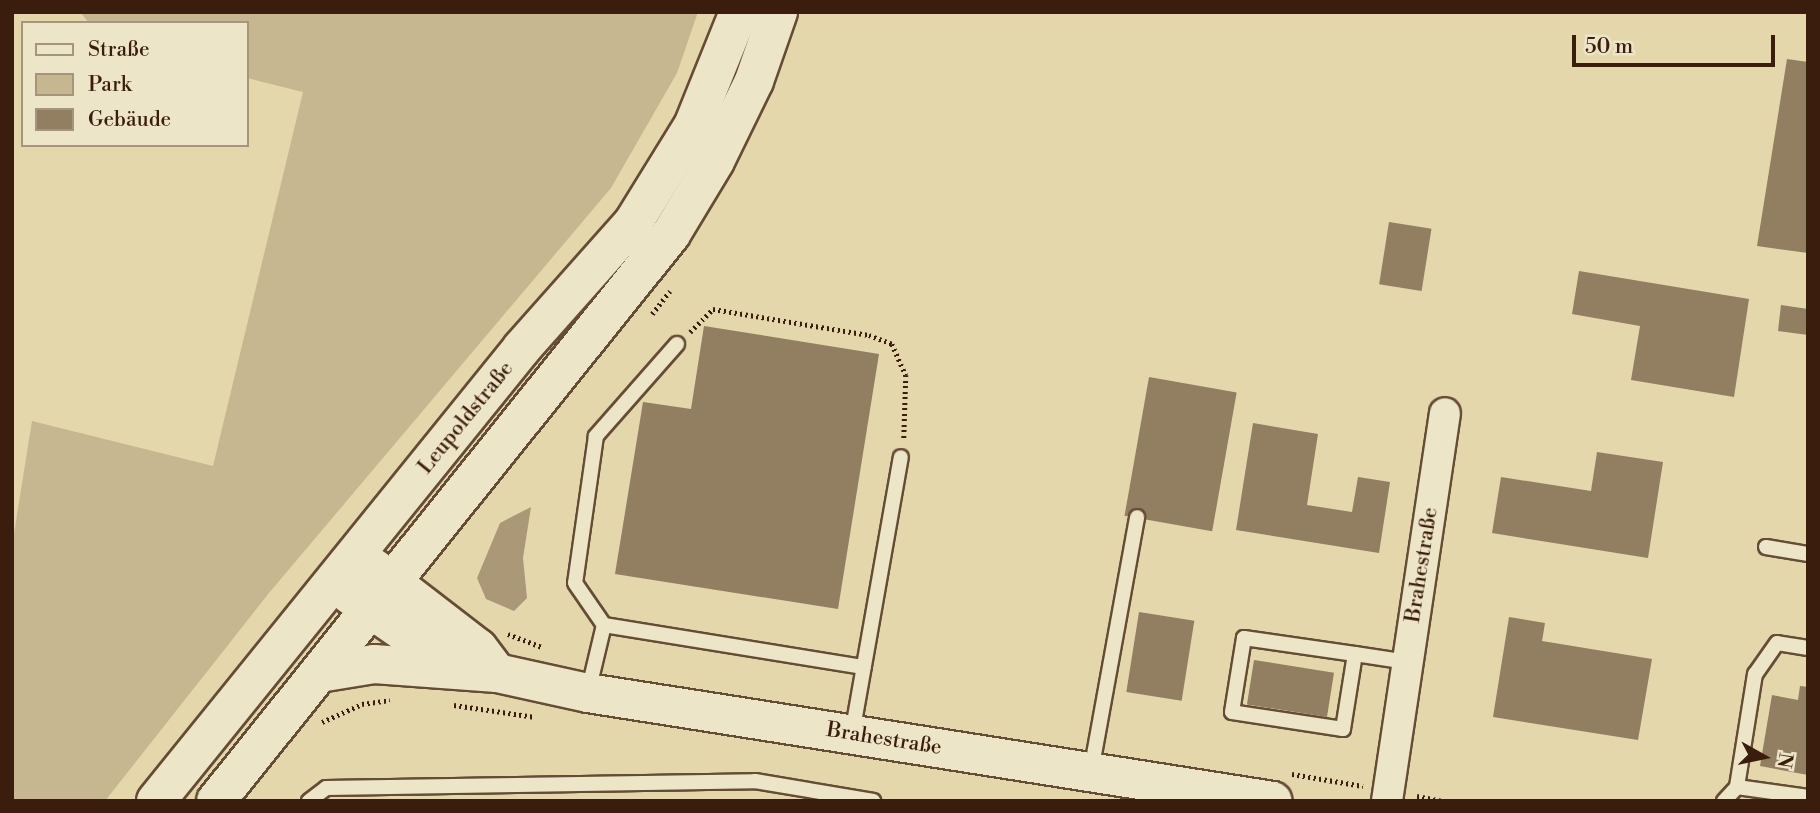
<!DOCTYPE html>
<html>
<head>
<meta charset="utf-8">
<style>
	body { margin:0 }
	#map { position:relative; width:1820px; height:813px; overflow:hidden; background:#e3d7ab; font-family:"Libre Bodoni",serif }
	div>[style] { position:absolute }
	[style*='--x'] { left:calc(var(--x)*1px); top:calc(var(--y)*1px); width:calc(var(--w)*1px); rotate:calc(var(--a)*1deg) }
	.green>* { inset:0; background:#c6b790 }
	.water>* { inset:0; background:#aa9876 }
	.building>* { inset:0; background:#927e60; transform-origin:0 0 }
	.path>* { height:4.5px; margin-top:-2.25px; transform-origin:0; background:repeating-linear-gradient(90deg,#3b1d0e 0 2px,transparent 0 5.5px) }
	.roads { filter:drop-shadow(2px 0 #654c35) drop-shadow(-2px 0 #654c35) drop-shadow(0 2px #654c35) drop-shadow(0 -2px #654c35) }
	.lane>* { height:14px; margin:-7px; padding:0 7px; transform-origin:7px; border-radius:7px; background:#ede5c8 }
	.street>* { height:30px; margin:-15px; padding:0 15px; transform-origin:15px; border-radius:15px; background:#ede5c8 }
	.secondary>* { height:38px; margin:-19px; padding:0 19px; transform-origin:19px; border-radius:19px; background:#ede5c8 }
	span { translate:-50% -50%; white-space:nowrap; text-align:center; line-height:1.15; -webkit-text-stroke:5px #ede5c8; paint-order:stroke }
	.street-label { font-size:21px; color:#3b1d0e }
	.frame { position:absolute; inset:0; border:14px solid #3b1d0e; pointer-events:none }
	.legend { position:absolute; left:21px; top:21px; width:228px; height:126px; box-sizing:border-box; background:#ede5c8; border:2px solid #a6957e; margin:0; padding:9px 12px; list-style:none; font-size:21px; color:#3b1d0e }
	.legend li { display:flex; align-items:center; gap:14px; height:35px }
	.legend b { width:35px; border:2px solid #a6957e }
	.north { position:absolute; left:1729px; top:722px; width:70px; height:70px; -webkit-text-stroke:5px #ede5c8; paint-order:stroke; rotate:99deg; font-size:19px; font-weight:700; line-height:28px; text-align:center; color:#3b1d0e }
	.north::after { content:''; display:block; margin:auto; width:24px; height:32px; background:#3b1d0e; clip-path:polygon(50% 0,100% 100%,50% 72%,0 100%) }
	.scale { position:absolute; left:1572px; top:35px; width:203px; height:32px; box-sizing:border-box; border:4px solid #3b1d0e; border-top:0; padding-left:9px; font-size:21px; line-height:24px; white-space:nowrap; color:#3b1d0e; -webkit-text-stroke:5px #ede5c8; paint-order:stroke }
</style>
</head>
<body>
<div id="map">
	<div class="green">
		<i style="clip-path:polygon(80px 12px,698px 12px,677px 73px,611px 188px,269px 593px,105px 801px,12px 801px,12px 546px,32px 421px,213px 466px,303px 92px,247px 78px,247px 23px,89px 23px)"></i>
	</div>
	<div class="water">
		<i style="clip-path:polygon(531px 507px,523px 558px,527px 598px,514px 611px,486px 599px,477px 578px,500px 523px)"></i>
	</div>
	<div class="building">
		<i style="clip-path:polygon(1787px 59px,1808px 62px,1808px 253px,1757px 246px)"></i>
		<i style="left:1389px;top:222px;width:43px;height:63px;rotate:9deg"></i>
		<i style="clip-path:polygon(1579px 271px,1749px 299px,1734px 397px,1631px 380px,1640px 326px,1572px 314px)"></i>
		<i style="clip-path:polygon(1781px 305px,1808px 309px,1808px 335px,1778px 331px)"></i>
		<i style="clip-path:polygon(704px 326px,879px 354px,838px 609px,615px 574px,643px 402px,691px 409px)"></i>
		<i style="left:1149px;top:377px;width:89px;height:141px;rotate:10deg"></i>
		<i style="clip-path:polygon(1253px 423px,1318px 434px,1307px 505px,1352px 512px,1358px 477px,1390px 482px,1379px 553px,1236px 530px)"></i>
		<i style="clip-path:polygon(1597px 452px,1663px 462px,1648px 558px,1492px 533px,1501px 477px,1591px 491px)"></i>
		<i style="left:1139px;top:612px;width:56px;height:81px;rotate:9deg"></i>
		<i style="clip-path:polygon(1509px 617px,1545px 623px,1542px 641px,1652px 659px,1638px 740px,1493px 717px)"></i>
		<i style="left:1254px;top:660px;width:81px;height:45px;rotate:9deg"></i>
		<i style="clip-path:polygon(1800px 686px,1808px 687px,1808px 775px,1760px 766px,1772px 695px,1798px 700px)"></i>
	</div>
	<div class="path">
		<i style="--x:652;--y:314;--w:29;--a:-52"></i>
		<i style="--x:690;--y:332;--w:33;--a:-45"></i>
		<i style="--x:713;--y:309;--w:158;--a:9.5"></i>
		<i style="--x:869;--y:335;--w:25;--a:21"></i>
		<i style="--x:892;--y:344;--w:34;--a:66"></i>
		<i style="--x:906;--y:375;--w:64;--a:91.8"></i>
		<i style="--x:508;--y:634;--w:36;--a:21"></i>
		<i style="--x:454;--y:705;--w:82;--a:8.4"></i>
		<i style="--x:322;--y:722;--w:44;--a:-24.2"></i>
		<i style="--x:362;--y:704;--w:28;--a:-8"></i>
		<i style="--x:1292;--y:774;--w:72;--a:9.6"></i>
		<i style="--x:1417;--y:796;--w:26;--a:11"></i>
	</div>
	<div class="roads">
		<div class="lane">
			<i style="--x:677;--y:344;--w:123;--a:131.4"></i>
			<i style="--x:596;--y:436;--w:148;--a:98.1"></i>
			<i style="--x:575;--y:583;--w:51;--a:55.4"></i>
			<i style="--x:604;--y:625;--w:263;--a:9.2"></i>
			<i style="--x:1766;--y:547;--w:43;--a:9.5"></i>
			<i style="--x:1808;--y:648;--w:31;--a:-171"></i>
			<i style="--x:1777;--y:643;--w:38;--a:125"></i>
			<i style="--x:1755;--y:674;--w:114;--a:99.1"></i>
			<i style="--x:1737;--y:787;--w:72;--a:8"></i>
			<i style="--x:1355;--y:654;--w:76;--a:99.1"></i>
			<i style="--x:1343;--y:729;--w:112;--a:-171.3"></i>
			<i style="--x:1232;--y:712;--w:75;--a:-80.8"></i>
			<i style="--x:1244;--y:638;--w:112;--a:8.2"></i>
			<i style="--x:1355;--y:654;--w:53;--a:8.7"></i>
			<i style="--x:588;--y:692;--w:69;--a:-76.6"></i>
			<i style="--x:852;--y:734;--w:281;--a:-80"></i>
			<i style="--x:1091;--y:771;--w:258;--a:-79.7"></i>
			<i style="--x:309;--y:801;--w:21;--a:-37"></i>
			<i style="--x:326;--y:788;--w:429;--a:-0.9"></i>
			<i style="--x:755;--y:781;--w:120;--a:9.6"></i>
			<i style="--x:1724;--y:801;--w:19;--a:-47"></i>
		</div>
		<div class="street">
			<i style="--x:1387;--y:801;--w:392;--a:-81.5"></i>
		</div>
		<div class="secondary">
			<i style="--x:374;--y:568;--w:131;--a:37.6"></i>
			<i style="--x:478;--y:648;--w:31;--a:53"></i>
			<i style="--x:349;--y:594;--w:129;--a:34.6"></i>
			<i style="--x:319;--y:673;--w:56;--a:-9.3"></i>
			<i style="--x:374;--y:664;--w:123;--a:4.2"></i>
			<i style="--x:497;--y:673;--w:93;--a:12.4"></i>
			<i style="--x:588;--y:693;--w:693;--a:8.96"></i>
			<i style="--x:156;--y:801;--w:582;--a:-51.06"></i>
			<i style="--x:522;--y:348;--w:167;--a:-48.4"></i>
			<i style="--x:633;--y:223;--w:114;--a:-58.3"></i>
			<i style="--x:693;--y:126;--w:123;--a:-68"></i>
			<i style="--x:216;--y:801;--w:727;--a:-51.25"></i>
			<i style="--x:671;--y:234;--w:85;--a:-58.9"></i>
			<i style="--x:715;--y:161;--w:89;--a:-64"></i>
			<i style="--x:754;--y:81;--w:73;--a:-70.8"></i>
		</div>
	</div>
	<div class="street-label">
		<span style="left:466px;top:418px;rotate:-51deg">Leupoldstraße</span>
		<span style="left:1422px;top:565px;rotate:-81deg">Brahestraße</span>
		<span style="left:884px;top:739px;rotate:9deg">Brahestraße</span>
	</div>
	<div class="frame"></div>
	<ul class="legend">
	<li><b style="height:9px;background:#ede5c8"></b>Straße</li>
	<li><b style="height:19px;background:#c6b790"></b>Park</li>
	<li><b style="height:19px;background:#927e60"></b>Gebäude</li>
	</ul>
	<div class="north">N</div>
	<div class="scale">50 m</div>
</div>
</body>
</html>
